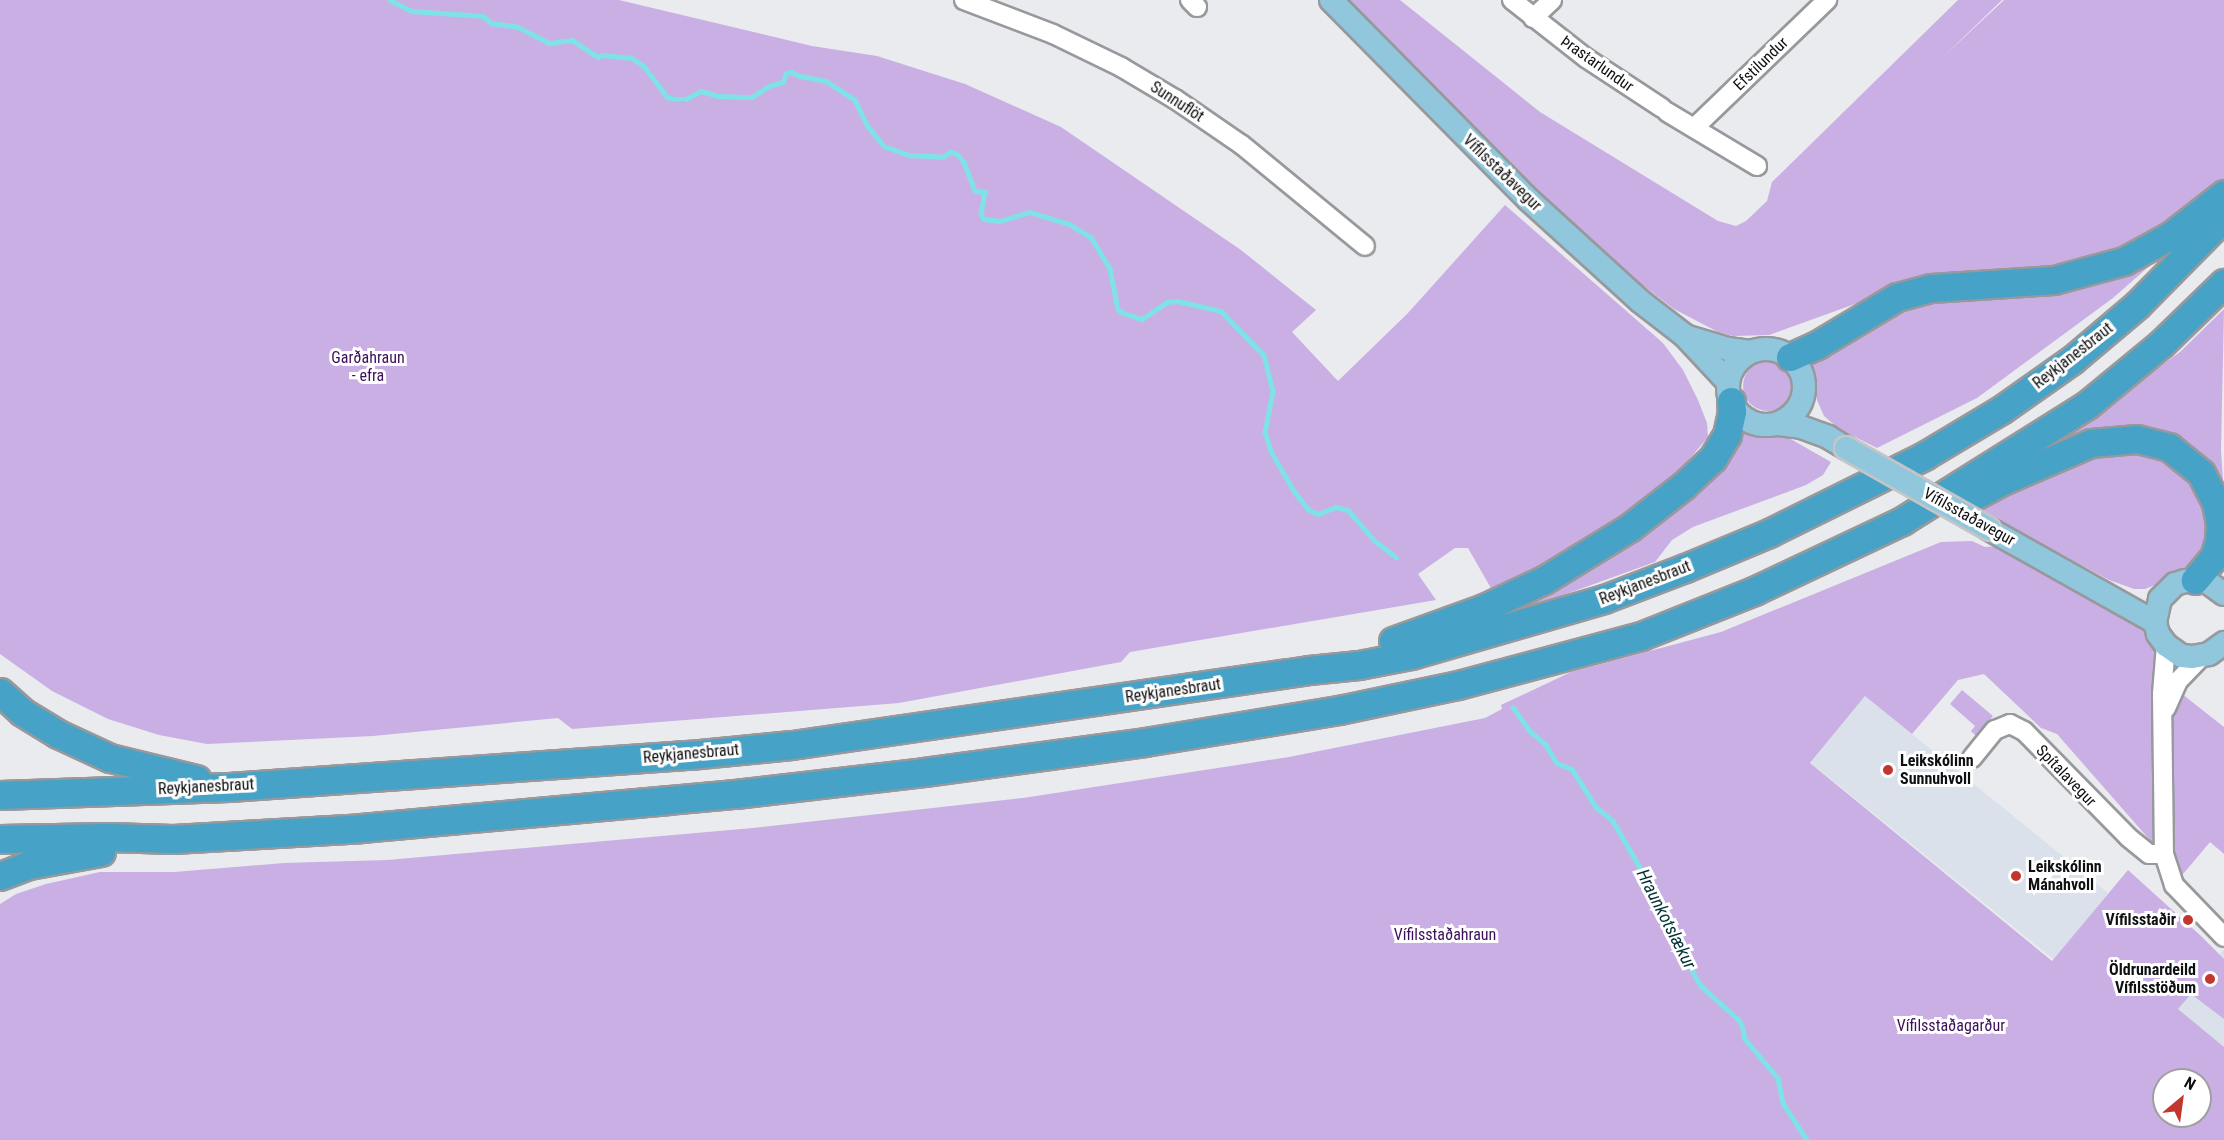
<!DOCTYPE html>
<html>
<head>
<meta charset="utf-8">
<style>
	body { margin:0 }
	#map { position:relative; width:2224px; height:1140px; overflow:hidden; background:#e9ebee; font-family:"Roboto Condensed",sans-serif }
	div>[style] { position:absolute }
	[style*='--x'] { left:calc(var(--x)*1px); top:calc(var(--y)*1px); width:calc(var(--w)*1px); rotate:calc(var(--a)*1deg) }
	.built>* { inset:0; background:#dae1ea; transform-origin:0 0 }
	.green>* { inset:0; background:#caafe5 }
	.round { border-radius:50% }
	.stream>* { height:4.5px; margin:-2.25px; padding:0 2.25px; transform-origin:2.25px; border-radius:2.25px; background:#7fe2e7 }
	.roads { filter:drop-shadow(2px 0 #97999c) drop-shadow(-2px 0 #97999c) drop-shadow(0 2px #97999c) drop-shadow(0 -2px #97999c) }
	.minor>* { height:18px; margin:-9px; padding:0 9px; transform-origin:9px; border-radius:9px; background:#fff }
	.major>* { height:22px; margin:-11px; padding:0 11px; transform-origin:11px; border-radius:11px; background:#90c7dd }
	.major>.ring { margin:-11px; padding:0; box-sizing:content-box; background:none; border:22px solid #90c7dd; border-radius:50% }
	.highway>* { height:27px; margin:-13.5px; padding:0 13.5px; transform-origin:13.5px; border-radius:13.5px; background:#46a2c6 }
	.bridges { filter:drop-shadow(2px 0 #c5c5c6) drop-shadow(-2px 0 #c5c5c6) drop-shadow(0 2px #c5c5c6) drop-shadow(0 -2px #c5c5c6) }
	.major-bridge>* { height:22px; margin:-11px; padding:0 11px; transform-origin:11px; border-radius:11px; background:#90c7dd }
	.dots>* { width:16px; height:16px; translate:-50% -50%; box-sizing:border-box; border:3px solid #fff; border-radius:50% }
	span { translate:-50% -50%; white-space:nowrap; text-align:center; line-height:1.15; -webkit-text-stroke:6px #fff; paint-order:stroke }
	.street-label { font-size:16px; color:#0e0f10 }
	.park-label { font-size:16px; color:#3c1059 }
	.poi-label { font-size:16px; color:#0e0f10; font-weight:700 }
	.left { translate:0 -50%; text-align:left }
	.right { translate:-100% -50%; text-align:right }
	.water-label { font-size:18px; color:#003234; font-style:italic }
	.north { position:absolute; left:2152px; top:1068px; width:60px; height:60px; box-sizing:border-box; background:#fff; border:2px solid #9f9f9f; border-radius:50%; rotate:29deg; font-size:16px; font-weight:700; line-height:24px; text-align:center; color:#0e0f10 }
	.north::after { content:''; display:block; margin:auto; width:21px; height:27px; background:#c3362e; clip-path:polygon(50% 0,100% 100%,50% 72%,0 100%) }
</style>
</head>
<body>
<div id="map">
	<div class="built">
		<i style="left:1865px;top:696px;width:313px;height:86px;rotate:39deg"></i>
		<i style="clip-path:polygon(2224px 949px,2224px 1058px,2170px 1009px)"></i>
	</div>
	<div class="green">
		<i style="clip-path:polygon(0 0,619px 0,812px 46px,877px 56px,965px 84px,1061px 127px,1241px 250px,1316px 310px,1292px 332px,1338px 381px,1408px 313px,1505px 205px,1663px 343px,1683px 370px,1698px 400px,1707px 423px,1708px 437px,1678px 473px,1647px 502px,1575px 554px,1492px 590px,1468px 548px,1455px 548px,1418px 574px,1436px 600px,1130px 652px,1121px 662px,899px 703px,572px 729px,558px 718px,373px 736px,207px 744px,159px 735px,108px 719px,52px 691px,0 654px)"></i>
		<i style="clip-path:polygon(1343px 0,1400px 0,1540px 112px,1718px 221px,1736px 226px,1746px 221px,1767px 201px,1772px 182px,1958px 0,2002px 0,1942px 58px,2004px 0,2224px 0,2224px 185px,2180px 220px,2118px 253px,2056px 271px,1916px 282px,1769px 335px,1733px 336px,1718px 332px,1674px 309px,1641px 284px,1542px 196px)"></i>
		<i style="clip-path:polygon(2163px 254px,2113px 298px,1977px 398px,1877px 448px,1839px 429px,1824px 416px,1817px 400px,1805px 356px,1903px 301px)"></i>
		<i style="clip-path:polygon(2224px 309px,2221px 450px,2224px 494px,2174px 440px,2021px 458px,2094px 414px,2180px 352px)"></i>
		<i class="round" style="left:1743px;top:361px;width:50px;height:50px"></i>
		<i style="clip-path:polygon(1742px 427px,1780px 433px,1831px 462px,1823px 475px,1806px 485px,1693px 527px,1672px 540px,1655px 562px,1489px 622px)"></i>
		<i style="clip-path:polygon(2109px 452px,2141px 454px,2160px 460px,2193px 484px,2204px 500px,2207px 519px,2204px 553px,2191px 565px,2160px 583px,2145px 589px,2134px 589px,2109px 580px,1973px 507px,2085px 459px)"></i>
		<i style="clip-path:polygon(evenodd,1972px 541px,1985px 547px,2000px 546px,2147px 625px,2158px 649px,2156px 847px,2057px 734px,2041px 728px,1984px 674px,1958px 680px,1912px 734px,1865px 696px,1810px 763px,2052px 961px,2128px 870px,2201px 936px,2224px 959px,2224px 1019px,2191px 994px,2178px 1009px,2224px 1047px,2224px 1140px,0 1140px,0 904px,16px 894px,46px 884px,100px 872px,174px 872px,284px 863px,387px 860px,753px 828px,1023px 798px,1289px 757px,1485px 718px,1502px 709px,1501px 705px,1571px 672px,1721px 632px,1941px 542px,1972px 541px,2164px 1080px,2200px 1080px,2200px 1116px,2164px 1116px,2164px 1080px)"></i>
		<i style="clip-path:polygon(1962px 690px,1993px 716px,1976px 736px,1971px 731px,1975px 726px,1950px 704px)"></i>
		<i style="clip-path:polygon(2177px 690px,2224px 727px,2224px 854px,2210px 842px,2178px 880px,2171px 854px,2167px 723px)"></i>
	</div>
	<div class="stream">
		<i style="--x:390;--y:0;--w:25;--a:27"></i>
		<i style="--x:412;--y:11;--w:71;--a:4"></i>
		<i style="--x:483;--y:16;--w:11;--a:41"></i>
		<i style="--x:491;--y:23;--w:27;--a:8"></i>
		<i style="--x:518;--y:27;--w:36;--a:27"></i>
		<i style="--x:550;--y:43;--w:22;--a:-8"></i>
		<i style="--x:572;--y:40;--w:31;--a:33"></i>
		<i style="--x:598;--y:57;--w:5;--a:-22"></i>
		<i style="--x:603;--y:55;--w:29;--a:6"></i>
		<i style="--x:632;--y:58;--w:14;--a:34"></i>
		<i style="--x:644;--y:66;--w:39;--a:53"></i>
		<i style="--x:667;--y:97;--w:9;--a:13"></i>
		<i style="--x:676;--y:99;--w:10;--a:0"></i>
		<i style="--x:686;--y:99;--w:17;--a:-28"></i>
		<i style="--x:701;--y:91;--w:18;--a:16"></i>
		<i style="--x:718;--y:96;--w:34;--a:2"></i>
		<i style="--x:752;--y:97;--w:20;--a:-33"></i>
		<i style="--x:769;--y:86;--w:15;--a:-16"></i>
		<i style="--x:783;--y:82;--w:9;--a:-72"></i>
		<i style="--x:786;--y:73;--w:5;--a:-11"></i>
		<i style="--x:791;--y:72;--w:10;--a:24"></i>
		<i style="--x:800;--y:76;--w:26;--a:11"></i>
		<i style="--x:826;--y:81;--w:35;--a:33"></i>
		<i style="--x:855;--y:100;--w:28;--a:64"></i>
		<i style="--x:867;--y:125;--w:27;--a:51"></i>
		<i style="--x:884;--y:146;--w:27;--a:20"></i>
		<i style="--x:909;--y:155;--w:34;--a:3"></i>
		<i style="--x:943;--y:157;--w:9;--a:-36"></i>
		<i style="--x:950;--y:152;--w:7;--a:16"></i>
		<i style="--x:957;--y:154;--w:11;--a:49"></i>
		<i style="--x:964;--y:162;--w:31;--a:69"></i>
		<i style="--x:975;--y:191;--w:10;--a:6"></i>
		<i style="--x:985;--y:192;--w:22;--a:100"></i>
		<i style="--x:981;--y:214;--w:6;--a:59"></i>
		<i style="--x:984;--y:219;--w:16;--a:7"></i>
		<i style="--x:1000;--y:221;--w:31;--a:-17"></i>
		<i style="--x:1030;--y:212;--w:41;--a:17.1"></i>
		<i style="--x:1069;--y:224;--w:26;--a:31"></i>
		<i style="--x:1091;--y:237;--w:37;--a:59"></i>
		<i style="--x:1110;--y:269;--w:41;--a:78.7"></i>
		<i style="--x:1118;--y:309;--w:6;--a:39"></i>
		<i style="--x:1123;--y:313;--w:20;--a:18"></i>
		<i style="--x:1142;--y:319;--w:30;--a:-34"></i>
		<i style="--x:1167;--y:302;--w:11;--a:-5"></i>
		<i style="--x:1178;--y:301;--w:44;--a:13.1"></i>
		<i style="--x:1221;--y:311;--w:62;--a:45.7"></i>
		<i style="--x:1264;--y:355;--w:38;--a:76"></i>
		<i style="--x:1273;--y:392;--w:41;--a:101.3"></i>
		<i style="--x:1265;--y:432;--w:20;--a:72"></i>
		<i style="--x:1271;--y:451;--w:46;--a:60.1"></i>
		<i style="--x:1294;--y:491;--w:23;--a:52"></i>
		<i style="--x:1308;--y:509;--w:11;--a:27"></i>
		<i style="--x:1318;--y:514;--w:19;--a:-21"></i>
		<i style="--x:1336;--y:507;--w:12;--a:14"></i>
		<i style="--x:1348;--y:510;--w:40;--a:49"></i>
		<i style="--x:1374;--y:540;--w:28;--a:38"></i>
		<i style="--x:1513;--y:707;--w:28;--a:55"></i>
		<i style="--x:1529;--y:730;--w:23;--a:41"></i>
		<i style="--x:1546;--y:745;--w:21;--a:59"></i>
		<i style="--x:1557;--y:763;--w:16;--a:22"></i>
		<i style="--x:1572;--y:769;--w:45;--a:57.7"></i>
		<i style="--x:1596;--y:807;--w:22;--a:39"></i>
		<i style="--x:1613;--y:821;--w:78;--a:59.8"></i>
		<i style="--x:1652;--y:888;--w:47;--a:67.3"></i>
		<i style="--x:1670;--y:931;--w:63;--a:60.6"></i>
		<i style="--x:1701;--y:986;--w:51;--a:41.8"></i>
		<i style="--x:1739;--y:1020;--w:9;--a:63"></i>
		<i style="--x:1743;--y:1028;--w:11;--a:80"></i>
		<i style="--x:1745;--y:1039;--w:51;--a:49.8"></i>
		<i style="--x:1778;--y:1078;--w:25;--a:79"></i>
		<i style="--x:1783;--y:1103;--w:44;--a:57"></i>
	</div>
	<div class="roads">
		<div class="minor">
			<i style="--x:964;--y:0;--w:95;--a:20.9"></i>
			<i style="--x:1053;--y:34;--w:76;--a:25.9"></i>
			<i style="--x:1121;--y:67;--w:63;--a:30.7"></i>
			<i style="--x:1175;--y:99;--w:81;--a:34.5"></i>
			<i style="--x:1242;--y:145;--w:159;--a:39.4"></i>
			<i style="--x:1190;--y:0;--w:10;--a:45"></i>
			<i style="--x:1512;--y:0;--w:94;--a:38.1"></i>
			<i style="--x:1586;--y:58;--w:91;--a:33.3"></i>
			<i style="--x:1533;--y:18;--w:26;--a:-43"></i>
			<i style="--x:1667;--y:112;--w:105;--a:31"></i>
			<i style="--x:1694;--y:128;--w:185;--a:-43.9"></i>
			<i style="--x:2166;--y:645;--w:49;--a:94.7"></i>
			<i style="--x:2162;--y:694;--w:160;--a:89.3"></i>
			<i style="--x:2164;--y:854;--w:33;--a:72"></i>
			<i style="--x:2174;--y:885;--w:72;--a:46.1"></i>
			<i style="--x:2166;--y:708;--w:30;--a:-66"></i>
			<i style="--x:2178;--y:681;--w:33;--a:-46"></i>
			<i style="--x:1972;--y:758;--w:36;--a:-51"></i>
			<i style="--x:1995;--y:730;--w:16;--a:-22"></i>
			<i style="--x:2010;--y:724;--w:16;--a:27"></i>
			<i style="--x:2024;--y:731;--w:148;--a:45.5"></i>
			<i style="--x:2128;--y:837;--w:27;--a:39"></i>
			<i style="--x:2149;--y:854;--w:15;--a:0"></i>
		</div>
		<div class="major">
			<i style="--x:1331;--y:0;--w:281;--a:45.3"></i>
			<i style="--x:1529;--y:200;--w:150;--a:42.3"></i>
			<i style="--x:1640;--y:301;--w:56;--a:37.7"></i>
			<i style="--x:1684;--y:335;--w:64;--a:46.9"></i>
			<i style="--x:1688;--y:337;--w:42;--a:16.7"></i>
			<i style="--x:1728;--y:349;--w:23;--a:7"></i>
			<i class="ring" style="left:1728px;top:349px;width:54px;height:54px"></i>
			<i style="--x:1778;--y:424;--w:23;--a:7"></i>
			<i style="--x:1801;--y:427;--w:29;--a:20"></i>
			<i style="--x:1828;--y:437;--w:21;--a:31"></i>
			<i style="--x:1989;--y:529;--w:190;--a:29.3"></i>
			<i style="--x:2224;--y:594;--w:22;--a:-144"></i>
			<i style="--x:2206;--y:581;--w:21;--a:180"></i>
			<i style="--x:2185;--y:581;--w:10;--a:163"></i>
			<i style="--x:2175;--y:584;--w:21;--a:135"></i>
			<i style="--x:2160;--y:599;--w:24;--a:102"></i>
			<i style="--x:2155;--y:622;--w:12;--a:76"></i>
			<i style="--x:2158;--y:634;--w:14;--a:54"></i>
			<i style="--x:2166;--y:645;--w:19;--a:35"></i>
			<i style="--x:2182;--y:656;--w:10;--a:6"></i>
			<i style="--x:2192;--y:657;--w:17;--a:-10"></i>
			<i style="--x:2209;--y:654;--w:19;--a:-36"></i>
		</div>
		<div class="highway">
			<i style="--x:1790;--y:357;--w:30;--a:-24"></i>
			<i style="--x:1817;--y:345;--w:93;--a:-31"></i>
			<i style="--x:1897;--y:297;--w:35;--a:-15"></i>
			<i style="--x:1931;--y:288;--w:123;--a:-3.7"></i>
			<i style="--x:2054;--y:280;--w:73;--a:-15.2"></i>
			<i style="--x:2124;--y:261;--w:52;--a:-28.5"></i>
			<i style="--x:2170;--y:236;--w:68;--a:-37.9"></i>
			<i style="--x:1974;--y:496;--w:32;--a:-28"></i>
			<i style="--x:2002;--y:481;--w:97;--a:-23.1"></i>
			<i style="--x:2091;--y:443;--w:46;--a:-5"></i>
			<i style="--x:2137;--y:439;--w:33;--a:14"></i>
			<i style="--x:2169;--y:447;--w:41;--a:39.1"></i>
			<i style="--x:2201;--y:473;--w:34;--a:63"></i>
			<i style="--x:2216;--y:503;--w:20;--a:79"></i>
			<i style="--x:2220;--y:523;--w:18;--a:93"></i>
			<i style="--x:2219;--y:541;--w:17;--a:107"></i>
			<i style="--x:2214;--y:557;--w:30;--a:130"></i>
			<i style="--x:1393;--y:641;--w:97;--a:-19.9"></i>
			<i style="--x:1484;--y:608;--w:66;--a:-25"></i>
			<i style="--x:1544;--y:580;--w:100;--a:-31.5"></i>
			<i style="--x:1629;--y:528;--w:68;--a:-37.9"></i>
			<i style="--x:1683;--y:486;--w:41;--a:-43"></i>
			<i style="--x:1713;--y:458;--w:27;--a:-59"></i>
			<i style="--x:1727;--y:435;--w:24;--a:-78"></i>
			<i style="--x:1732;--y:412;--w:11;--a:-95"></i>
			<i style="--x:0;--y:692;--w:30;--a:42"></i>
			<i style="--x:22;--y:712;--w:42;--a:31.4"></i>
			<i style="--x:58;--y:734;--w:57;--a:24.8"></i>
			<i style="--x:110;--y:758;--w:89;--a:13.7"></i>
			<i style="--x:0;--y:795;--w:229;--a:-2"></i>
			<i style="--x:229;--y:787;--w:462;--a:-4"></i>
			<i style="--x:690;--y:755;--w:102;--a:-5.6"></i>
			<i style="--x:792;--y:745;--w:522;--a:-8.25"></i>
			<i style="--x:1309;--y:670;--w:50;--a:-5.7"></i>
			<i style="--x:1359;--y:665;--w:53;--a:-10.9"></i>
			<i style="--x:1411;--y:655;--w:201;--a:-16.2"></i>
			<i style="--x:1604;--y:599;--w:87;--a:-20.9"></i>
			<i style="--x:1685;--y:568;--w:91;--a:-22.6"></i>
			<i style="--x:1769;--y:533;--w:173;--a:-26.4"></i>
			<i style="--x:1924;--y:456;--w:90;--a:-30.9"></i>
			<i style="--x:2001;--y:410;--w:87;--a:-35.2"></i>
			<i style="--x:2072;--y:360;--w:85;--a:-40.2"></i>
			<i style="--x:2137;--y:305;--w:124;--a:-45.3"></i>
			<i style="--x:0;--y:839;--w:108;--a:-1.1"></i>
			<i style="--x:108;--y:837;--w:65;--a:1.8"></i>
			<i style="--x:173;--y:839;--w:188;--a:-3.3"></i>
			<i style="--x:361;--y:828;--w:376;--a:-5.2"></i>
			<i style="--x:735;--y:794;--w:190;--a:-6.6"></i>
			<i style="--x:924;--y:772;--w:223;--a:-7.7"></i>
			<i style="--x:1145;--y:742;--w:197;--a:-9.4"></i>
			<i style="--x:1339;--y:710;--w:122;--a:-11.9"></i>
			<i style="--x:1458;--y:685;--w:189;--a:-15"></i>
			<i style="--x:1641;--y:636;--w:122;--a:-21.7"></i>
			<i style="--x:1754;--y:591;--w:164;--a:-25.3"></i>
			<i style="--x:1902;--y:521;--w:218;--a:-32.1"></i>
			<i style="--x:2087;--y:405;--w:96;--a:-39.5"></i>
			<i style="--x:2161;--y:344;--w:88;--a:-44.1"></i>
			<i style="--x:0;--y:876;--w:31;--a:-21"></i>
			<i style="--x:29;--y:865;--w:73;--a:-10.2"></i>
		</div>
	</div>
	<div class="bridges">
		<div class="major-bridge">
			<i style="--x:1846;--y:448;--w:164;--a:29.5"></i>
		</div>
	</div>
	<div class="dots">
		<i style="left:1888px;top:770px;background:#c3362e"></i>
		<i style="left:2016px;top:876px;background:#c3362e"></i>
		<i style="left:2188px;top:920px;background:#c3362e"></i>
		<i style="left:2210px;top:979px;background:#c3362e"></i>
	</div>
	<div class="street-label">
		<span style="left:1597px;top:64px;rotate:35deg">Þrastarlundur</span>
		<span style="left:1761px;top:64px;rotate:-44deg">Efstilundur</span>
		<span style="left:1177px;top:102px;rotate:33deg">Sunnuflöt</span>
		<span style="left:1502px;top:173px;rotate:44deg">Vífilsstaðavegur</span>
		<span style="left:2073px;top:356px;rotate:-38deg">Reykjanesbraut</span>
		<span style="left:1969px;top:517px;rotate:29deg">Vífilsstaðavegur</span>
		<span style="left:1645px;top:583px;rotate:-21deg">Reykjanesbraut</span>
		<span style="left:1173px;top:691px;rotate:-8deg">Reykjanesbraut</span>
		<span style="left:691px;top:754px;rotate:-5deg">Reykjanesbraut</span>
		<span style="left:2066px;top:776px;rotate:46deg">Spítalavegur</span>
		<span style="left:206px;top:787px;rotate:-3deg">Reykjanesbraut</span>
	</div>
	<div class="park-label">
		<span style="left:368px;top:367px">Garðahraun<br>- efra</span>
		<span style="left:1445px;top:935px">Vífilsstaðahraun</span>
		<span style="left:1951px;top:1026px">Vífilsstaðagarður</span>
	</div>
	<div class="poi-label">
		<span class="left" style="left:1900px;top:770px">Leikskólinn<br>Sunnuhvoll</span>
		<span class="left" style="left:2028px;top:876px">Leikskólinn<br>Mánahvoll</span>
		<span class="right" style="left:2176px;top:920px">Vífilsstaðir</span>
		<span class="right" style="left:2196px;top:979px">Öldrunardeild<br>Vífilsstöðum</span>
	</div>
	<div class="water-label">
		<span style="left:1666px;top:919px;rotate:63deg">Hraunkotslækur</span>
	</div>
	<div class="north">N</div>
</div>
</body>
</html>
